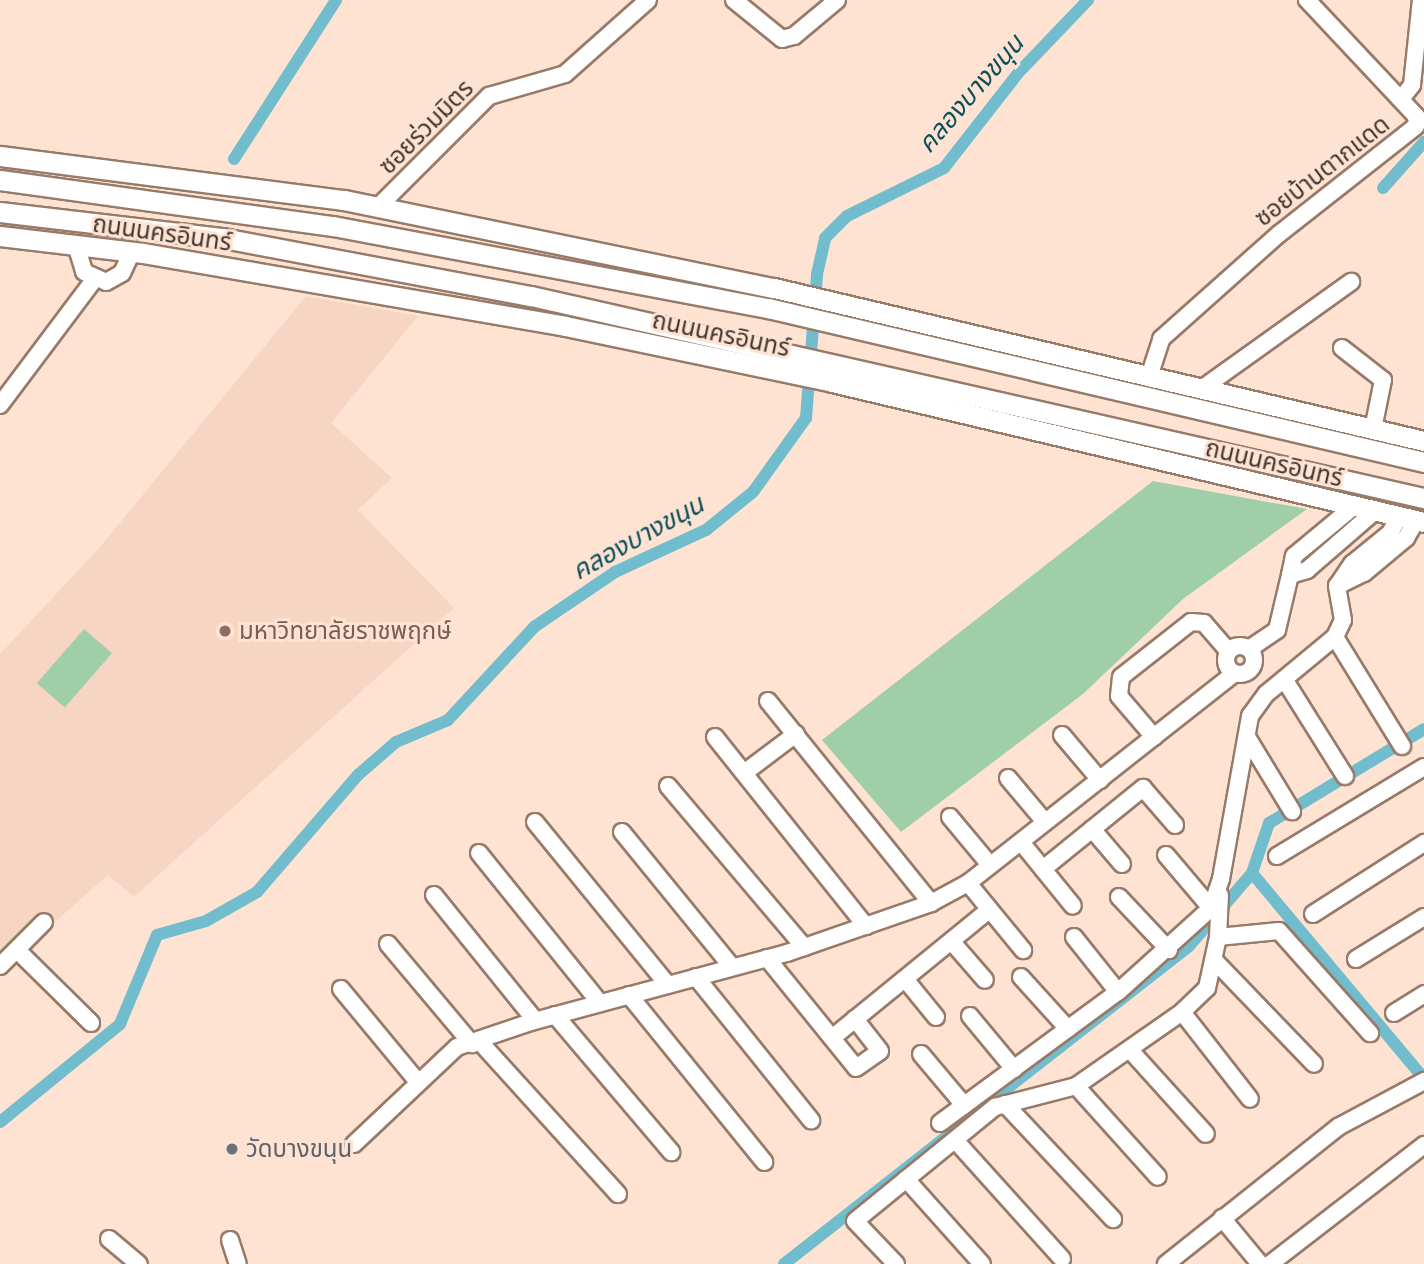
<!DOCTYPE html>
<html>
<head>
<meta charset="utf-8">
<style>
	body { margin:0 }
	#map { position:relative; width:1424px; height:1264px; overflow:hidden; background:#fee3d3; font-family:Cabin,"Noto Sans Thai",sans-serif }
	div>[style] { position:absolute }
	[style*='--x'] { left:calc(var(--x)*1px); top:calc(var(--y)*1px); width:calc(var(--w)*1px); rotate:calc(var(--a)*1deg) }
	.built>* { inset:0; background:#f6d6c3 }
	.green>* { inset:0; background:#a0cfa7; transform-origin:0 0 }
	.canal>* { height:12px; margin:-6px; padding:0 6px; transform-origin:6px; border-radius:6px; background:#71bccd }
	.roads { filter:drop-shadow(2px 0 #987a69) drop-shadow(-2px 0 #987a69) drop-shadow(0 2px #987a69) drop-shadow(0 -2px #987a69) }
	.minor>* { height:16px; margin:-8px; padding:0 8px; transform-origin:8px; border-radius:8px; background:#fff }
	.minor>.ring { margin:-8px; padding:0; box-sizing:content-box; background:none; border:16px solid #fff; border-radius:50% }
	.major>* { height:19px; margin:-9.5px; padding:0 9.5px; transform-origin:9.5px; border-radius:9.5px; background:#fff }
	.dots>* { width:19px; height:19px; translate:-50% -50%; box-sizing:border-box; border:4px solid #fee3d3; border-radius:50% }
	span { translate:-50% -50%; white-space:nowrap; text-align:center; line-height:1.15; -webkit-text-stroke:6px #fee3d3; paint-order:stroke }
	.street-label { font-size:24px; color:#42352e }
	.education-label { font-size:24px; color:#785e54 }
	.left { translate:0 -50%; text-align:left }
	.worship-label { font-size:24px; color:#5b616d }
	.water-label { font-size:26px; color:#0c4f5b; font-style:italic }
</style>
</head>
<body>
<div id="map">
	<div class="built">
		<i style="clip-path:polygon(306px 296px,418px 316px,331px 423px,392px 478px,358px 510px,454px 608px,134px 897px,108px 875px,0 971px,0 654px,100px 547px)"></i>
	</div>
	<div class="green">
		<i style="clip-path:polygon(1153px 481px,1307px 509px,1183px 599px,1083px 694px,901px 832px,822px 740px)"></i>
		<i style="left:84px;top:629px;width:37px;height:72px;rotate:41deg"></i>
	</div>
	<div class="canal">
		<i style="--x:234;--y:159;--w:189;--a:-57.3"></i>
		<i style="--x:1383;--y:188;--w:62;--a:-48.3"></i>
		<i style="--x:1252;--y:873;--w:268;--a:50.1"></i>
		<i style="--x:982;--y:1108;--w:263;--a:-38"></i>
		<i style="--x:1189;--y:946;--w:96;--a:-49.2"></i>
		<i style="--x:1252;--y:873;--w:53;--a:-71.2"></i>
		<i style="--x:1269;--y:823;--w:181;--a:-31.2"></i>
		<i style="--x:0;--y:1122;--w:155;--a:-39.2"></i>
		<i style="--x:120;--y:1024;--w:96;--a:-67.4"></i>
		<i style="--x:157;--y:935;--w:51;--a:-15.9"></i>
		<i style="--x:206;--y:921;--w:59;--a:-29.6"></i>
		<i style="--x:257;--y:892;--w:155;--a:-49.2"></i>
		<i style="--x:358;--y:775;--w:50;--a:-41"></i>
		<i style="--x:396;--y:742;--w:56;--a:-22.9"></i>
		<i style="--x:448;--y:720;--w:127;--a:-47.2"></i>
		<i style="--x:534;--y:627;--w:98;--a:-34.2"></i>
		<i style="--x:615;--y:572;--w:100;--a:-24.8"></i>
		<i style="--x:706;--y:530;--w:60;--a:-39"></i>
		<i style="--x:753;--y:492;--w:91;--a:-54.4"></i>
		<i style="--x:806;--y:418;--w:144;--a:-85.6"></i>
		<i style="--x:817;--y:274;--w:37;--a:-77"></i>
		<i style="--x:825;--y:238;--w:31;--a:-45"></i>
		<i style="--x:847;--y:216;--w:108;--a:-26.3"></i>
		<i style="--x:944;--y:168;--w:122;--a:-52"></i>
		<i style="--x:1019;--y:72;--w:100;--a:-46.2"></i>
		<i style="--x:784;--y:1264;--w:224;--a:-38.1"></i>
	</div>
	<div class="roads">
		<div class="minor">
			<i style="--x:734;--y:0;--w:62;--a:39.1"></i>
			<i style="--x:782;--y:39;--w:12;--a:-14"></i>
			<i style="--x:794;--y:36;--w:56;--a:-39.9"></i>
			<i style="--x:1401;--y:99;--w:18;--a:-52"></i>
			<i style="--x:1412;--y:85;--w:85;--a:-84"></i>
			<i style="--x:378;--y:207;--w:157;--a:-45"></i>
			<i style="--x:489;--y:96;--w:79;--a:-16.1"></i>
			<i style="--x:565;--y:74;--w:111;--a:-41.7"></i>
			<i style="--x:76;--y:245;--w:28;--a:73"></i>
			<i style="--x:84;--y:272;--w:24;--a:24"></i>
			<i style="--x:106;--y:282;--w:18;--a:-29"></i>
			<i style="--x:122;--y:273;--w:23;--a:-65"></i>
			<i style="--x:1342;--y:348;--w:52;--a:38"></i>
			<i style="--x:1383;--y:380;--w:50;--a:101.5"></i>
			<i style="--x:1149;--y:377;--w:40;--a:-72"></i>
			<i style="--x:1161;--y:339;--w:158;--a:-41.7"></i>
			<i style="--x:1279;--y:234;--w:174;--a:-38.2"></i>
			<i style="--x:1416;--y:126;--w:9;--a:-84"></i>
			<i style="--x:1417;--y:117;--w:161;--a:-133.2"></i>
			<i style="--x:1200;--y:390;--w:186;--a:-35.6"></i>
			<i style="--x:0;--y:405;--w:156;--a:-53.1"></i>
			<i style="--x:1353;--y:507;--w:77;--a:140.3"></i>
			<i style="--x:1294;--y:556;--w:19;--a:102"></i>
			<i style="--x:1290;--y:575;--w:18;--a:-16"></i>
			<i style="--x:1307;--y:570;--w:89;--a:-40.9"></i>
			<i style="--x:1337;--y:586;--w:30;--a:-26"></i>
			<i style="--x:1364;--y:573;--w:55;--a:-39.8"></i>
			<i style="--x:1406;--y:538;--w:20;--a:-60"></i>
			<i style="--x:1335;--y:637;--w:128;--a:58.4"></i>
			<i class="ring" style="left:1226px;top:646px;width:12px;height:12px"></i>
			<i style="--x:1249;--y:649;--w:34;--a:-34"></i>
			<i style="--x:1277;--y:630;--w:57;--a:-76.7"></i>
			<i style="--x:1286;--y:682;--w:111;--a:57.9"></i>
			<i style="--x:768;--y:701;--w:260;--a:51.1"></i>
			<i style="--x:1062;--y:735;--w:59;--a:49.8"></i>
			<i style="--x:715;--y:737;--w:242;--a:51.4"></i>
			<i style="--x:1154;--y:737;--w:54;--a:-130.5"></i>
			<i style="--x:1119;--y:696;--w:19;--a:-84"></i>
			<i style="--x:1121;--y:677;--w:89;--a:-38.2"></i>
			<i style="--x:1191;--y:622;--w:13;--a:4"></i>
			<i style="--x:1204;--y:623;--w:38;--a:49"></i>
			<i style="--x:1247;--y:737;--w:87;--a:58.7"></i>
			<i style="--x:744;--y:773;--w:65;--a:-36.9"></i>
			<i style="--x:1008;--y:778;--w:57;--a:49.9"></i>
			<i style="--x:668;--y:786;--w:211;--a:49.8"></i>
			<i style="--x:950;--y:817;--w:62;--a:50.2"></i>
			<i style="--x:535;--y:822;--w:210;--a:50.8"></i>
			<i style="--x:1092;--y:829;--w:46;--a:49.4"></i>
			<i style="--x:622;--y:832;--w:174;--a:50.8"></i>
			<i style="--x:1021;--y:842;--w:82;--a:50.9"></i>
			<i style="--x:479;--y:853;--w:193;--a:51.1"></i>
			<i style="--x:1166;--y:855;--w:70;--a:49.7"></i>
			<i style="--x:1277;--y:856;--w:172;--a:-31.2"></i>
			<i style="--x:1043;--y:869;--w:129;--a:-39"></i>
			<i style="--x:1143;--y:788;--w:49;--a:49.1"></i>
			<i style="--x:968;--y:883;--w:87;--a:50.6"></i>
			<i style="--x:434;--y:895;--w:161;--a:51.1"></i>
			<i style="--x:1119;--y:897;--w:73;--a:46.7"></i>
			<i style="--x:1313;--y:914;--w:132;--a:-32.6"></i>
			<i style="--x:1074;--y:937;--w:70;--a:51.3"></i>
			<i style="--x:1218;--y:937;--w:61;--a:-5.6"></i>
			<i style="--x:1279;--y:931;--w:137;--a:48.3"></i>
			<i style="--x:952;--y:942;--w:50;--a:49"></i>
			<i style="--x:388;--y:944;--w:131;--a:50"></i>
			<i style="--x:17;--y:950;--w:104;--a:44.6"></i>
			<i style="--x:767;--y:958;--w:141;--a:51"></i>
			<i style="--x:856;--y:1068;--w:29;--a:-35"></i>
			<i style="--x:880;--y:1051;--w:41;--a:-128"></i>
			<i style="--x:1356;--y:959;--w:80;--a:-31.7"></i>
			<i style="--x:1214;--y:960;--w:144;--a:46.1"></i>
			<i style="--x:0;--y:966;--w:62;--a:-45"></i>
			<i style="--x:696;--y:977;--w:184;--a:51.2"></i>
			<i style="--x:1021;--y:977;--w:70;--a:47.9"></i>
			<i style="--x:905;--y:979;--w:49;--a:50.8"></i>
			<i style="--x:341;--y:989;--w:121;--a:50.4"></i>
			<i style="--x:629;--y:995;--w:215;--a:51"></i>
			<i style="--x:1182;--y:1012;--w:110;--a:52"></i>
			<i style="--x:1394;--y:1013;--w:36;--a:-32"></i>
			<i style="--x:555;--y:1015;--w:180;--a:49.7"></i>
			<i style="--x:970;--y:1016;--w:69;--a:50.3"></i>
			<i style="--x:832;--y:1038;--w:203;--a:-39.2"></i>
			<i style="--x:481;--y:1043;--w:204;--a:47.8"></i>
			<i style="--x:1130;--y:1050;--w:113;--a:47.9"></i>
			<i style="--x:921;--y:1054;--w:67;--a:49.9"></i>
			<i style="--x:1076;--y:1086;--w:122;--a:48"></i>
			<i style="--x:1005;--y:1104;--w:158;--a:46.8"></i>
			<i style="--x:940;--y:1123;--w:221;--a:-36.4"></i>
			<i style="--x:1118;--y:992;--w:125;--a:-42.1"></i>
			<i style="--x:1211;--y:908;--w:31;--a:-71"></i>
			<i style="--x:1221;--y:879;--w:166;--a:-79.9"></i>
			<i style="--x:1250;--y:716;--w:27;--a:-54"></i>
			<i style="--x:1266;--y:694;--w:89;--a:-39.6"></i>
			<i style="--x:1335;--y:637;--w:19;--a:-65"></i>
			<i style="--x:1343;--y:620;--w:35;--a:-100"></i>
			<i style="--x:1337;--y:586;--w:27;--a:-56"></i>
			<i style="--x:1352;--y:564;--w:49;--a:-39.2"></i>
			<i style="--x:1390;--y:533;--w:18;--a:-61"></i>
			<i style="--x:955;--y:1140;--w:160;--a:48"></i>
			<i style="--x:354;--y:1144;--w:141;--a:-43.3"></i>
			<i style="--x:457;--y:1047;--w:78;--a:-18.7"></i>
			<i style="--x:531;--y:1022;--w:265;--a:-15.1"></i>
			<i style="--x:787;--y:953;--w:152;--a:-19.1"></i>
			<i style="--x:931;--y:903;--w:42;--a:-28.4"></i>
			<i style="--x:968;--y:883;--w:338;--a:-38.2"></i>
			<i style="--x:906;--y:1179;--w:114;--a:48.2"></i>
			<i style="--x:1222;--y:1218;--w:60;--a:50.4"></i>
			<i style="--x:109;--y:1239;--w:39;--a:40"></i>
			<i style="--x:230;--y:1240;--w:25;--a:72"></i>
			<i style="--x:896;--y:1264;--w:59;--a:-133.6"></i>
			<i style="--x:855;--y:1221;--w:181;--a:-39.2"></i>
			<i style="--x:995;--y:1107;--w:84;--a:-14.5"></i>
			<i style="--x:1076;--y:1086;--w:129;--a:-34.9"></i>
			<i style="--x:1182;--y:1012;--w:35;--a:-44"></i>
			<i style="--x:1207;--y:988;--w:52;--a:-77.8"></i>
			<i style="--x:1218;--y:937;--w:42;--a:-87.3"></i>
			<i style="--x:1166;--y:1264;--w:220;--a:-38.5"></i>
			<i style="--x:1338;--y:1127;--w:98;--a:-28.1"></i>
			<i style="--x:1270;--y:1264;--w:195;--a:-37.7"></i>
		</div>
		<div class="major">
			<i style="--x:0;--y:156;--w:347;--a:7.3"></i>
			<i style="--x:344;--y:200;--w:439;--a:11.6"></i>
			<i style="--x:774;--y:288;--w:668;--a:13.25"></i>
			<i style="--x:0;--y:180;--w:336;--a:7.9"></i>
			<i style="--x:333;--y:226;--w:443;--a:10.7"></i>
			<i style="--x:768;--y:308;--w:674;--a:13.21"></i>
			<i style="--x:0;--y:212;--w:225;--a:6.7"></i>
			<i style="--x:223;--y:238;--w:313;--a:10.7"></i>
			<i style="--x:531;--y:296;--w:916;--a:12.75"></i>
			<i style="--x:0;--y:236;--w:144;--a:6.8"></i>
			<i style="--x:143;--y:253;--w:428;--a:9.8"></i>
			<i style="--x:565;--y:326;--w:273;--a:11.8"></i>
			<i style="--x:832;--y:382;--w:608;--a:13.31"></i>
		</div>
	</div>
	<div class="dots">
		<i style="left:225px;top:631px;background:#8d6e63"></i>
		<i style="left:232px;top:1149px;background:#6b7280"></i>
	</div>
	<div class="street-label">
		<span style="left:426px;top:127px;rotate:-45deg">ซอยร่วมมิตร</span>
		<span style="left:1322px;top:171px;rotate:-38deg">ซอยบ้านตากแดด</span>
		<span style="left:162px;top:233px;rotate:8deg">ถนนนครอินทร์</span>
		<span style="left:721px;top:334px;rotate:12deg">ถนนนครอินทร์</span>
		<span style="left:1274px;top:463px;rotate:13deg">ถนนนครอินทร์</span>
	</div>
	<div class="education-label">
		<span class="left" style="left:239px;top:631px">มหาวิทยาลัยราชพฤกษ์</span>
	</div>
	<div class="worship-label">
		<span class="left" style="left:246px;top:1149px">วัดบางขนุน</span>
	</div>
	<div class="water-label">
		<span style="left:971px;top:94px;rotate:-49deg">คลองบางขนุน</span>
		<span style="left:638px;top:538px;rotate:-29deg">คลองบางขนุน</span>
	</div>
</div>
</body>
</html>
